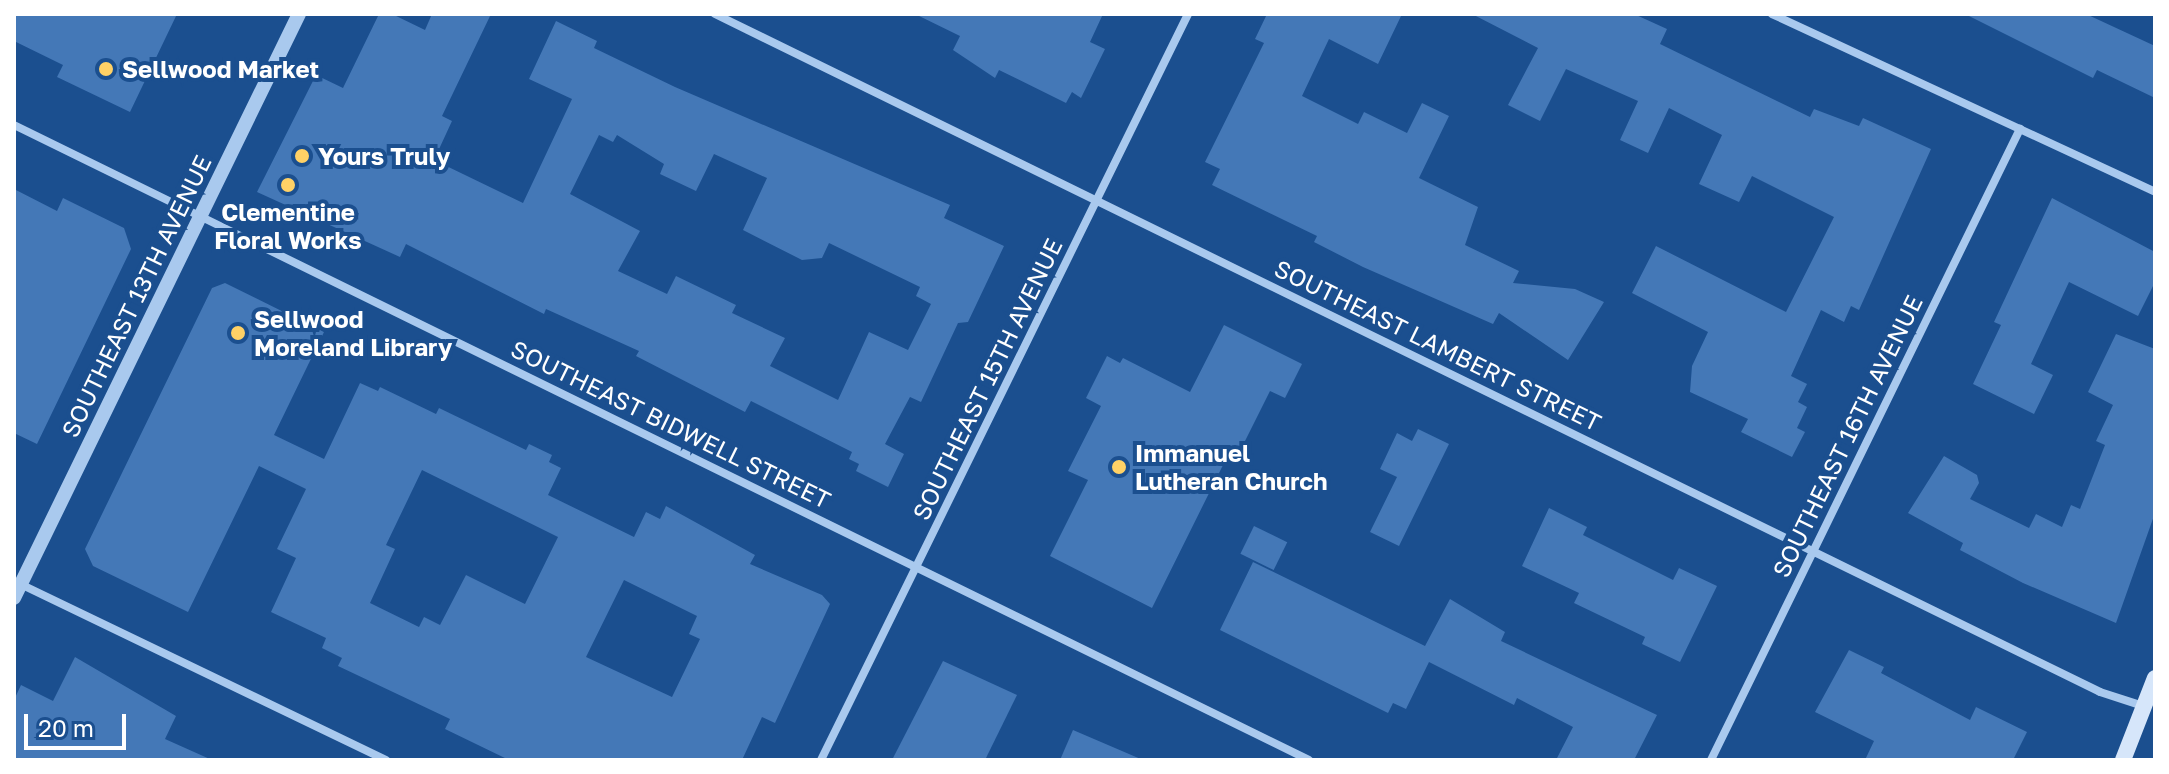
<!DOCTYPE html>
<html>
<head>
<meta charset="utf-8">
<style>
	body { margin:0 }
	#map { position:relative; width:2169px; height:774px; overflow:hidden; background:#1b4f8f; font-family:"Golos Text",sans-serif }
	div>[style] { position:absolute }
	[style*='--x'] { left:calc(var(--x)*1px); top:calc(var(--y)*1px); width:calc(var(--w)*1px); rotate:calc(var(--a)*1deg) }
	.building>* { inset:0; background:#4478b7; transform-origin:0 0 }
	.minor>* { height:8px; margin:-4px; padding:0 4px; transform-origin:4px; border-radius:4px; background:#a9c9ee }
	.tertiary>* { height:14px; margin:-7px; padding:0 7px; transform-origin:7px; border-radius:7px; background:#a9c9ee }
	.secondary>* { height:16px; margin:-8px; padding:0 8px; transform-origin:8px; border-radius:8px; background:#d6e6fa }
	.dots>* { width:22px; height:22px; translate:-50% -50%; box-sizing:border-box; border:4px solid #1b4f8f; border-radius:50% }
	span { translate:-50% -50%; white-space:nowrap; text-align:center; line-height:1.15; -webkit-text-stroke:8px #1b4f8f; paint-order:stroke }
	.poi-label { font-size:24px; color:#fff; font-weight:700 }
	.left { translate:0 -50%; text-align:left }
	.street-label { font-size:24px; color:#fff }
	.frame { position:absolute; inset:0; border:16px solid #fff; pointer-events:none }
	.scale { position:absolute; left:24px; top:714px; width:102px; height:36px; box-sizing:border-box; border:4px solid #fff; border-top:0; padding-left:10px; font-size:24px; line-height:28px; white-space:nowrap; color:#fff; -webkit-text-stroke:6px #1b4f8f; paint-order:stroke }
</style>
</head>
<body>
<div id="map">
	<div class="building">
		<i style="clip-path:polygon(14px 14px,177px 14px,130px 112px,57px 77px,63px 65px,14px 41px)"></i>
		<i style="clip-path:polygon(evenodd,379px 14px,392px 14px,425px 30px,432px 14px,491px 14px,442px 116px,452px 121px,434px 160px,523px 203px,572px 99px,529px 79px,556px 21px,597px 41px,594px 48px,675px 87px,950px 205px,944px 218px,1004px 246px,968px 322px,958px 323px,921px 402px,910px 397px,885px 444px,904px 454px,888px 487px,856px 471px,859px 464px,849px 459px,852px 452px,751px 401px,745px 412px,636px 356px,639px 351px,546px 309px,544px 314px,406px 244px,400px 257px,257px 192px,316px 75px,343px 88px,379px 14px,599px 135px,613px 142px,617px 135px,664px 164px,660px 174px,696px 191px,714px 154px,767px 178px,743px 230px,802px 260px,822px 258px,829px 243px,920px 287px,916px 296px,931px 304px,908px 350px,869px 332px,838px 400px,770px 366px,785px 338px,732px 313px,736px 305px,676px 276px,667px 294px,618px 271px,640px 231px,570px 194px,599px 135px)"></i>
		<i style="clip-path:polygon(915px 14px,1103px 14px,1090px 42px,1105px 49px,1081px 98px,1072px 92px,1066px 103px,999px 70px,995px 78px,953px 50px,960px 36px)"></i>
		<i style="clip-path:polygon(1267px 14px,1402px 14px,1378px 64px,1329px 39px,1302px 96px,1358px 124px,1364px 112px,1407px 133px,1422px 103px,1449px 116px,1419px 178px,1478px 207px,1465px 245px,1519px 271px,1513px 283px,1575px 289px,1604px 302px,1568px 360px,1499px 313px,1493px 324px,1363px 267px,1314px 242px,1317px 236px,1212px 185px,1220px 169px,1205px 162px,1264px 43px,1255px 39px)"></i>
		<i style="clip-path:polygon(1472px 14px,1634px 14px,1667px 29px,1660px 44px,1810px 117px,1814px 109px,1859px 126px,1863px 118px,1931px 149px,1859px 310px,1851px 306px,1844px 322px,1821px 310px,1791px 376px,1807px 384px,1798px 402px,1807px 407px,1797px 428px,1805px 432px,1792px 457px,1741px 432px,1748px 419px,1690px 392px,1692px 366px,1708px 332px,1632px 293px,1656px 246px,1786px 312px,1834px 217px,1752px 176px,1739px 202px,1699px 184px,1722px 135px,1669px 108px,1648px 153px,1620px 140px,1638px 101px,1566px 69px,1540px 121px,1508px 105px,1538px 48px)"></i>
		<i style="clip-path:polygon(1965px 14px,2086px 14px,2155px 46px,2155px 98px,2097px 70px,2093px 78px)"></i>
		<i style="clip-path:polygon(14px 189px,57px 211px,63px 198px,124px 228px,131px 249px,37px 444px,14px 433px)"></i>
		<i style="clip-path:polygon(2052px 198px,2155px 252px,2155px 282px,2138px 316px,2069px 282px,2031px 364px,2053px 375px,2034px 414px,1973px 384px,2001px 325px,1994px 322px)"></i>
		<i style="clip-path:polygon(evenodd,225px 283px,324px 332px,274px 435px,324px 459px,360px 383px,378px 391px,380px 387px,436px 414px,439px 408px,526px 450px,529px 444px,552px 455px,549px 462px,561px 468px,548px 495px,634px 537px,646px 512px,660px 519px,666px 506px,755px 555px,750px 564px,822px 595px,830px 604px,775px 723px,762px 717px,742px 760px,509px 760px,445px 729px,450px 719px,338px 666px,342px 658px,322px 648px,326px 638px,271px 612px,296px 558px,277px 549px,306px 489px,259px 466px,188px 612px,93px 566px,85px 549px,212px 288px,225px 283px,422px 470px,558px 537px,525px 604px,466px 575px,440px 625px,424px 617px,419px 627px,370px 603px,395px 549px,386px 545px,422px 470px,225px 283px,624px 580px,697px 616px,689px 634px,700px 639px,672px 697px,586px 657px,624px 580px)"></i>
		<i style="clip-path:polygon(1224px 325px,1302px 364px,1285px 398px,1270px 391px,1234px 463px,1226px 459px,1152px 608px,1050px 556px,1088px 480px,1068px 471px,1101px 406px,1086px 398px,1107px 356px,1120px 363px,1123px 358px,1190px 392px)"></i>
		<i style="clip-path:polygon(2116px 334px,2155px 349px,2155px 513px,2116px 623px,2023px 583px,1960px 550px,1963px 543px,1908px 513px,1944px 456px,1977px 475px,1979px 483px,1970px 499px,2029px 528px,2036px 514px,2062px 527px,2071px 505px,2080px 509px,2105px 445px,2096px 441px,2113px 405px,2088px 392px)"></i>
		<i style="clip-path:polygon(1418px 429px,1449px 444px,1399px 546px,1370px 532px,1397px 477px,1380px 469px,1397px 433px,1412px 441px)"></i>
		<i style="clip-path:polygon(1549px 508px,1587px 527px,1583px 535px,1673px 580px,1679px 568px,1717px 586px,1680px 662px,1642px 644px,1645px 637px,1574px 603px,1579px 593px,1522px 566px)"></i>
		<i style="left:1254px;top:526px;width:37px;height:31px;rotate:26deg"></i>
		<i style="clip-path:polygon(1253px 562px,1425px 646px,1450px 599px,1505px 632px,1501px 641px,1657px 715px,1634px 760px,1556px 760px,1573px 727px,1517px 698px,1514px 705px,1429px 662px,1406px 709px,1393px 703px,1388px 713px,1220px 630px)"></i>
		<i style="clip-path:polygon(1849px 650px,1884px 667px,1881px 673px,1970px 720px,1976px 707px,2027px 732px,2013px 760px,1865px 760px,1874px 741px,1815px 712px)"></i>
		<i style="clip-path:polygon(75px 657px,176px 716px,165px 739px,212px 760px,14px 760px,14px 700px,21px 685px,53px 701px)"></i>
		<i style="clip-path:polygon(943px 661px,1017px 695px,985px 760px,892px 760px)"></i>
		<i style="clip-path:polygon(1073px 730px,1143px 760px,1060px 760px)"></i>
	</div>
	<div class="minor">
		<i style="--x:715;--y:14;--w:1542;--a:26.08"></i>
		<i style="--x:2100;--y:692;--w:45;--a:18"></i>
		<i style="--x:1772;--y:14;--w:422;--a:24.9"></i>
		<i style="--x:14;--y:125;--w:1442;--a:26.12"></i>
		<i style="--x:14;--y:581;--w:413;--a:25.7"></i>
		<i style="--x:821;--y:760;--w:831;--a:-63.8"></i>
		<i style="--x:1711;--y:760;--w:703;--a:-63.91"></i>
	</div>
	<div class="tertiary">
		<i style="--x:14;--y:598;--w:650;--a:-63.99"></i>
	</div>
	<div class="secondary">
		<i style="--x:2123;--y:760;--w:88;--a:-68.7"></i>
	</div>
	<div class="dots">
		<i style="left:106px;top:69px;background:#ffd166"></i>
		<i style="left:302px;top:156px;background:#ffd166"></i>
		<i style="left:288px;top:185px;background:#ffd166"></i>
		<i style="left:238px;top:333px;background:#ffd166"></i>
		<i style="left:1119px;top:467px;background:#ffd166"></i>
	</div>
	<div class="poi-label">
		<span class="left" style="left:122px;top:69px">Sellwood Market</span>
		<span class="left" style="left:318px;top:156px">Yours Truly</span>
		<span style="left:288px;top:226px">Clementine<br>Floral Works</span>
		<span class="left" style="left:254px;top:333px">Sellwood<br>Moreland Library</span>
		<span class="left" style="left:1135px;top:467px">Immanuel<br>Lutheran Church</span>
	</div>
	<div class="street-label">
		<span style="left:136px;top:296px;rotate:-64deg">SOUTHEAST 13TH AVENUE</span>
		<span style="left:1438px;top:345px;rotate:26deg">SOUTHEAST LAMBERT STREET</span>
		<span style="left:987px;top:379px;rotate:-64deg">SOUTHEAST 15TH AVENUE</span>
		<span style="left:671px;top:424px;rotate:26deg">SOUTHEAST BIDWELL STREET</span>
		<span style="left:1847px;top:436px;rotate:-64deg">SOUTHEAST 16TH AVENUE</span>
	</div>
	<div class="frame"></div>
	<div class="scale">20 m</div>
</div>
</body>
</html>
